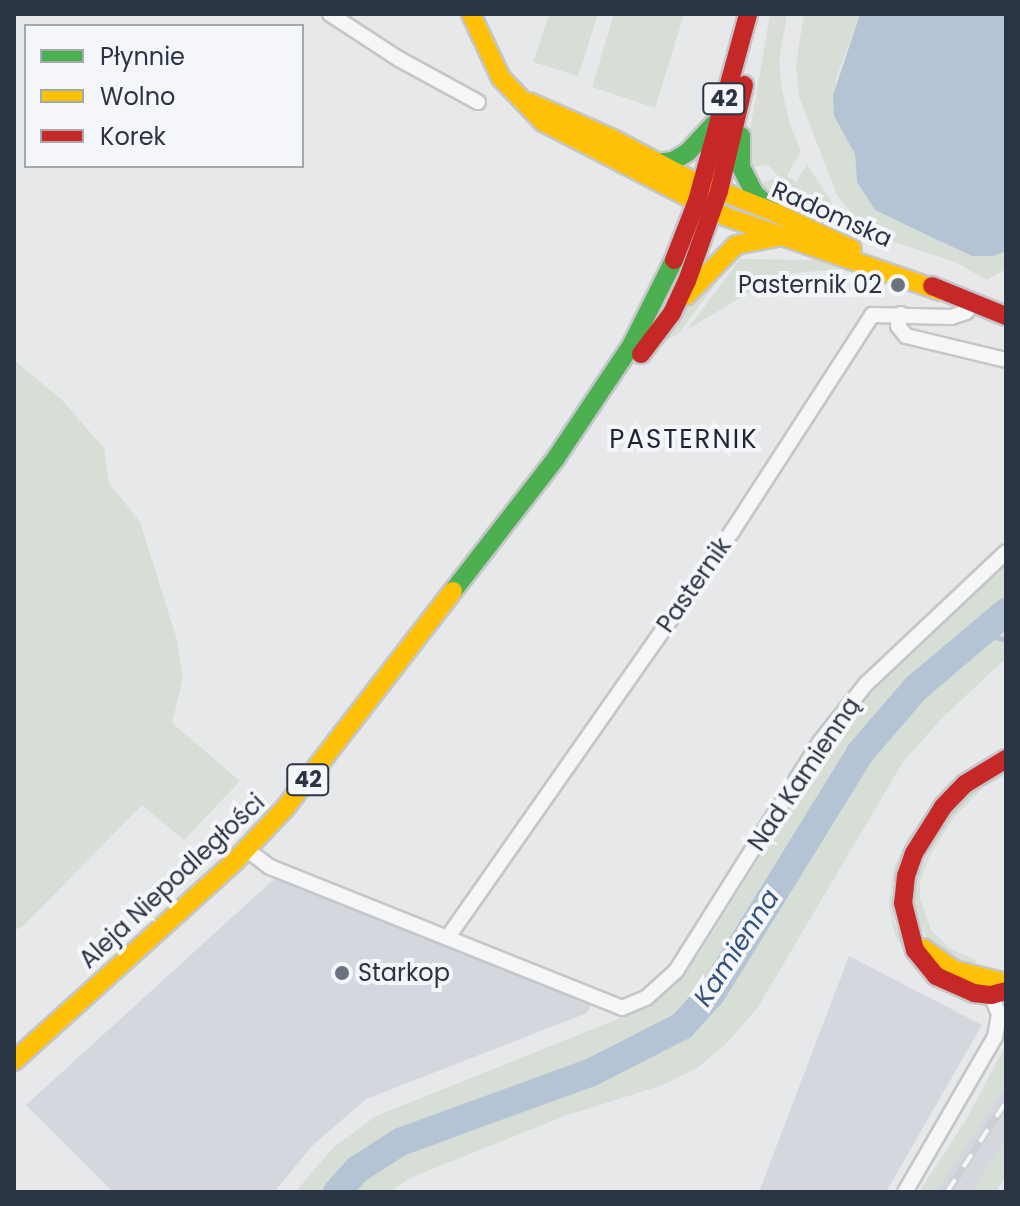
<!DOCTYPE html>
<html>
<head>
<meta charset="utf-8">
<style>
	body { margin:0 }
	#map { position:relative; width:1020px; height:1206px; overflow:hidden; background:#e6e8ea; font-family:Poppins,sans-serif }
	div>[style] { position:absolute }
	[style*='--x'] { left:calc(var(--x)*1px); top:calc(var(--y)*1px); width:calc(var(--w)*1px); rotate:calc(var(--a)*1deg) }
	.built>* { inset:0; background:#d4d7dd }
	.green>* { inset:0; background:#d6ded6 }
	.water>* { inset:0; background:#b4c4d5 }
	.stream>* { height:5px; margin:-2.5px; padding:0 2.5px; transform-origin:2.5px; border-radius:2.5px; background:#b4c4d5 }
	.river>* { height:28px; margin:-14px; padding:0 14px; transform-origin:14px; border-radius:14px; background:#b4c4d5 }
	.roads { filter:drop-shadow(2px 0 #c4c6c8) drop-shadow(-2px 0 #c4c6c8) drop-shadow(0 2px #c4c6c8) drop-shadow(0 -2px #c4c6c8) }
	.street>* { height:14px; margin:-7px; padding:0 7px; transform-origin:7px; border-radius:7px; background:#f5f6f7 }
	.fast>* { height:18px; margin:-9px; padding:0 9px; transform-origin:9px; border-radius:9px; background:#4caf50 }
	.slow>* { height:18px; margin:-9px; padding:0 9px; transform-origin:9px; border-radius:9px; background:#ffc107 }
	.jam>* { height:18px; margin:-9px; padding:0 9px; transform-origin:9px; border-radius:9px; background:#c62828 }
	.rail>* { height:8px; margin-top:-4px; transform-origin:0; background:repeating-linear-gradient(90deg,#f4f6f9 0 15px,#cecfd2 0 30px); box-sizing:border-box; border-block:2px solid #cecfd2 }
	.dots>* { width:22px; height:22px; translate:-50% -50%; box-sizing:border-box; border:4px solid #f4f6f9; border-radius:50% }
	span { translate:-50% -50%; white-space:nowrap; text-align:center; line-height:1.15; -webkit-text-stroke:8px #f4f6f9; paint-order:stroke }
	.shield-label span { padding:2px 6px; background:#f4f6f9; border:2px solid; border-radius:6px; -webkit-text-stroke-width:0 }
	.shield-label { font-size:22px; color:#2b3445; font-weight:700 }
	.street-label { font-size:24px; color:#2b3445 }
	.poi-label { font-size:24px; color:#2b3445 }
	.right { translate:-100% -50%; text-align:right }
	.left { translate:0 -50%; text-align:left }
	.neighbourhood-label { font-size:26px; color:#1d2536; letter-spacing:2px }
	.water-label { font-size:26px; color:#34527a; font-style:italic }
	.frame { position:absolute; inset:0; border:16px solid #2b3445; pointer-events:none }
	.legend { position:absolute; left:24px; top:24px; width:280px; height:144px; box-sizing:border-box; background:#f4f6f9; border:2px solid #a4a8b1; margin:0; padding:10px 14px; list-style:none; font-size:24px; color:#2b3445 }
	.legend li { display:flex; align-items:center; gap:16px; height:40px }
	.legend b { width:40px; border:2px solid #a4a8b1 }
</style>
</head>
<body>
<div id="map">
	<div class="built">
		<i style="clip-path:polygon(274px 879px,591px 1004px,587px 1013px,366px 1099px,312px 1146px,274px 1192px,113px 1192px,26px 1105px)"></i>
		<i style="clip-path:polygon(849px 956px,982px 1025px,886px 1192px,759px 1192px)"></i>
		<i style="clip-path:polygon(1006px 1085px,1006px 1138px,973px 1192px,935px 1192px)"></i>
	</div>
	<div class="green">
		<i style="clip-path:polygon(549px 14px,598px 14px,578px 76px,533px 62px)"></i>
		<i style="clip-path:polygon(614px 14px,684px 14px,655px 108px,592px 87px)"></i>
		<i style="clip-path:polygon(770px 14px,787px 14px,779px 61px,782px 89px,789px 122px,801px 151px,787px 176px,796px 182px,807px 164px,851px 233px,817px 218px,768px 165px,751px 167px,749px 137px)"></i>
		<i style="clip-path:polygon(804px 14px,860px 14px,836px 79px,834px 116px,855px 154px,857px 182px,875px 210px,972px 256px,994px 256px,1006px 251px,1006px 269px,987px 280px,955px 262px,892px 241px,893px 237px,885px 234px,883px 238px,867px 232px,837px 195px,799px 97px,796px 65px)"></i>
		<i style="clip-path:polygon(773px 179px,809px 219px,770px 197px,757px 185px)"></i>
		<i style="clip-path:polygon(740px 259px,815px 260px,842px 269px,794px 273px,766px 282px,687px 330px)"></i>
		<i style="clip-path:polygon(730px 265px,678px 334px,660px 343px,712px 276px)"></i>
		<i style="clip-path:polygon(14px 360px,62px 400px,104px 448px,109px 483px,140px 522px,177px 640px,183px 677px,172px 723px,240px 781px,184px 840px,142px 805px,22px 927px,14px 930px)"></i>
		<i style="clip-path:polygon(1006px 565px,1006px 658px,942px 718px,903px 762px,758px 1007px,727px 1043px,697px 1068px,663px 1085px,565px 1116px,410px 1178px,389px 1192px,295px 1192px,333px 1148px,376px 1116px,618px 1019px,659px 996px,697px 957px,840px 730px,871px 693px)"></i>
		<i style="clip-path:polygon(1006px 747px,966px 772px,931px 808px,899px 861px,892px 891px,894px 921px,907px 952px,927px 979px,907px 958px,895px 934px,889px 906px,893px 870px,906px 841px,935px 800px,964px 772px)"></i>
		<i style="clip-path:polygon(1006px 770px,1006px 775px,984px 787px,954px 817px,929px 857px,920px 882px,920px 898px,931px 930px,949px 948px,976px 960px,974px 971px,937px 951px,927px 939px,915px 912px,915px 878px,953px 811px,983px 783px)"></i>
		<i style="clip-path:polygon(1006px 1045px,1006px 1085px,935px 1192px,919px 1192px,966px 1120px)"></i>
		<i style="clip-path:polygon(1006px 1138px,1006px 1176px,996px 1192px,972px 1192px)"></i>
	</div>
	<div class="water">
		<i style="clip-path:polygon(860px 14px,1006px 14px,1006px 251px,994px 256px,972px 256px,927px 235px,875px 210px,857px 182px,855px 154px,834px 116px,833px 95px)"></i>
	</div>
	<div class="stream">
		<i style="--x:981;--y:634;--w:26;--a:13"></i>
	</div>
	<div class="river">
		<i style="--x:337;--y:1192;--w:31;--a:-48"></i>
		<i style="--x:358;--y:1169;--w:50;--a:-32.7"></i>
		<i style="--x:400;--y:1142;--w:204;--a:-20"></i>
		<i style="--x:592;--y:1072;--w:101;--a:-27.1"></i>
		<i style="--x:682;--y:1026;--w:45;--a:-47.7"></i>
		<i style="--x:712;--y:993;--w:282;--a:-58.3"></i>
		<i style="--x:860;--y:753;--w:86;--a:-49.3"></i>
		<i style="--x:916;--y:688;--w:118;--a:-40.2"></i>
	</div>
	<div class="roads">
		<div class="street">
			<i style="--x:330;--y:14;--w:82;--a:33.1"></i>
			<i style="--x:399;--y:59;--w:90;--a:28.6"></i>
			<i style="--x:901;--y:314;--w:12;--a:104"></i>
			<i style="--x:898;--y:326;--w:13;--a:51"></i>
			<i style="--x:906;--y:336;--w:103;--a:13.5"></i>
			<i style="--x:246;--y:849;--w:30;--a:37"></i>
			<i style="--x:270;--y:867;--w:379;--a:21.8"></i>
			<i style="--x:622;--y:1008;--w:26;--a:-23"></i>
			<i style="--x:646;--y:998;--w:40;--a:-42"></i>
			<i style="--x:676;--y:971;--w:271;--a:-57.8"></i>
			<i style="--x:820;--y:742;--w:74;--a:-51.6"></i>
			<i style="--x:866;--y:684;--w:192;--a:-43.3"></i>
			<i style="--x:448;--y:937;--w:497;--a:-55"></i>
			<i style="--x:733;--y:530;--w:256;--a:-57.1"></i>
			<i style="--x:872;--y:315;--w:79;--a:1.5"></i>
			<i style="--x:951;--y:317;--w:16;--a:-18"></i>
			<i style="--x:966;--y:312;--w:10;--a:-53"></i>
			<i style="--x:905;--y:1192;--w:179;--a:-59.9"></i>
			<i style="--x:995;--y:1037;--w:23;--a:-80"></i>
			<i style="--x:999;--y:1014;--w:21;--a:-113"></i>
		</div>
		<div class="fast">
			<i style="--x:741;--y:136;--w:31;--a:90"></i>
			<i style="--x:741;--y:167;--w:30;--a:63"></i>
			<i style="--x:755;--y:194;--w:28;--a:42"></i>
			<i style="--x:657;--y:163;--w:16;--a:-7"></i>
			<i style="--x:673;--y:161;--w:17;--a:-31"></i>
			<i style="--x:688;--y:152;--w:38;--a:-47"></i>
			<i style="--x:453;--y:591;--w:168;--a:-52.2"></i>
			<i style="--x:556;--y:458;--w:135;--a:-56.2"></i>
			<i style="--x:631;--y:346;--w:96;--a:-63.4"></i>
		</div>
		<div class="slow">
			<i style="--x:471;--y:14;--w:71;--a:64.9"></i>
			<i style="--x:501;--y:78;--w:61;--a:46.3"></i>
			<i style="--x:543;--y:122;--w:207;--a:27.3"></i>
			<i style="--x:727;--y:217;--w:226;--a:19.1"></i>
			<i style="--x:529;--y:102;--w:90;--a:23.7"></i>
			<i style="--x:611;--y:138;--w:81;--a:27.8"></i>
			<i style="--x:683;--y:176;--w:100;--a:21.7"></i>
			<i style="--x:776;--y:213;--w:84;--a:25.3"></i>
			<i style="--x:686;--y:296;--w:71;--a:-45.6"></i>
			<i style="--x:736;--y:245;--w:47;--a:-11.1"></i>
			<i style="--x:923;--y:948;--w:38;--a:35"></i>
			<i style="--x:954;--y:970;--w:54;--a:14"></i>
			<i style="--x:14;--y:1061;--w:298;--a:-42.1"></i>
			<i style="--x:235;--y:861;--w:74;--a:-46.6"></i>
			<i style="--x:286;--y:807;--w:273;--a:-52.3"></i>
		</div>
		<div class="jam">
			<i style="--x:674;--y:260;--w:63;--a:-68.7"></i>
			<i style="--x:697;--y:201;--w:194;--a:-74.7"></i>
			<i style="--x:932;--y:286;--w:80;--a:22.1"></i>
			<i style="--x:641;--y:354;--w:51;--a:-52.9"></i>
			<i style="--x:672;--y:313;--w:35;--a:-65"></i>
			<i style="--x:687;--y:281;--w:96;--a:-70.4"></i>
			<i style="--x:719;--y:191;--w:109;--a:-76.7"></i>
			<i style="--x:1006;--y:759;--w:48;--a:148.6"></i>
			<i style="--x:965;--y:784;--w:32;--a:134"></i>
			<i style="--x:943;--y:807;--w:54;--a:122.2"></i>
			<i style="--x:914;--y:853;--w:24;--a:109"></i>
			<i style="--x:906;--y:876;--w:27;--a:96"></i>
			<i style="--x:903;--y:903;--w:49;--a:75.7"></i>
			<i style="--x:915;--y:950;--w:33;--a:51"></i>
			<i style="--x:936;--y:976;--w:42;--a:24.1"></i>
			<i style="--x:974;--y:993;--w:17;--a:7"></i>
			<i style="--x:991;--y:995;--w:16;--a:-15"></i>
		</div>
	</div>
	<div class="rail">
		<i style="--x:947;--y:1192;--w:108;--a:-56.8"></i>
	</div>
	<div class="dots">
		<i style="left:898px;top:285px;background:#6c737f"></i>
		<i style="left:342px;top:973px;background:#6c737f"></i>
	</div>
	<div class="shield-label">
		<span style="left:724px;top:99px">42</span>
		<span style="left:308px;top:780px">42</span>
	</div>
	<div class="street-label">
		<span style="left:832px;top:214px;rotate:24deg">Radomska</span>
		<span style="left:694px;top:585px;rotate:-55deg">Pasternik</span>
		<span style="left:804px;top:774px;rotate:-56deg">Nad Kamienną</span>
		<span style="left:172px;top:881px;rotate:-43deg">Aleja Niepodległości</span>
	</div>
	<div class="poi-label">
		<span class="right" style="left:882px;top:285px">Pasternik 02</span>
		<span class="left" style="left:358px;top:973px">Starkop</span>
	</div>
	<div class="neighbourhood-label">
		<span style="left:684px;top:440px">PASTERNIK</span>
	</div>
	<div class="water-label">
		<span style="left:737px;top:948px;rotate:-57deg">Kamienna</span>
	</div>
	<div class="frame"></div>
	<ul class="legend">
	<li><b style="height:10px;background:#4caf50"></b>Płynnie</li>
	<li><b style="height:10px;background:#ffc107"></b>Wolno</li>
	<li><b style="height:10px;background:#c62828"></b>Korek</li>
	</ul>
</div>
</body>
</html>
